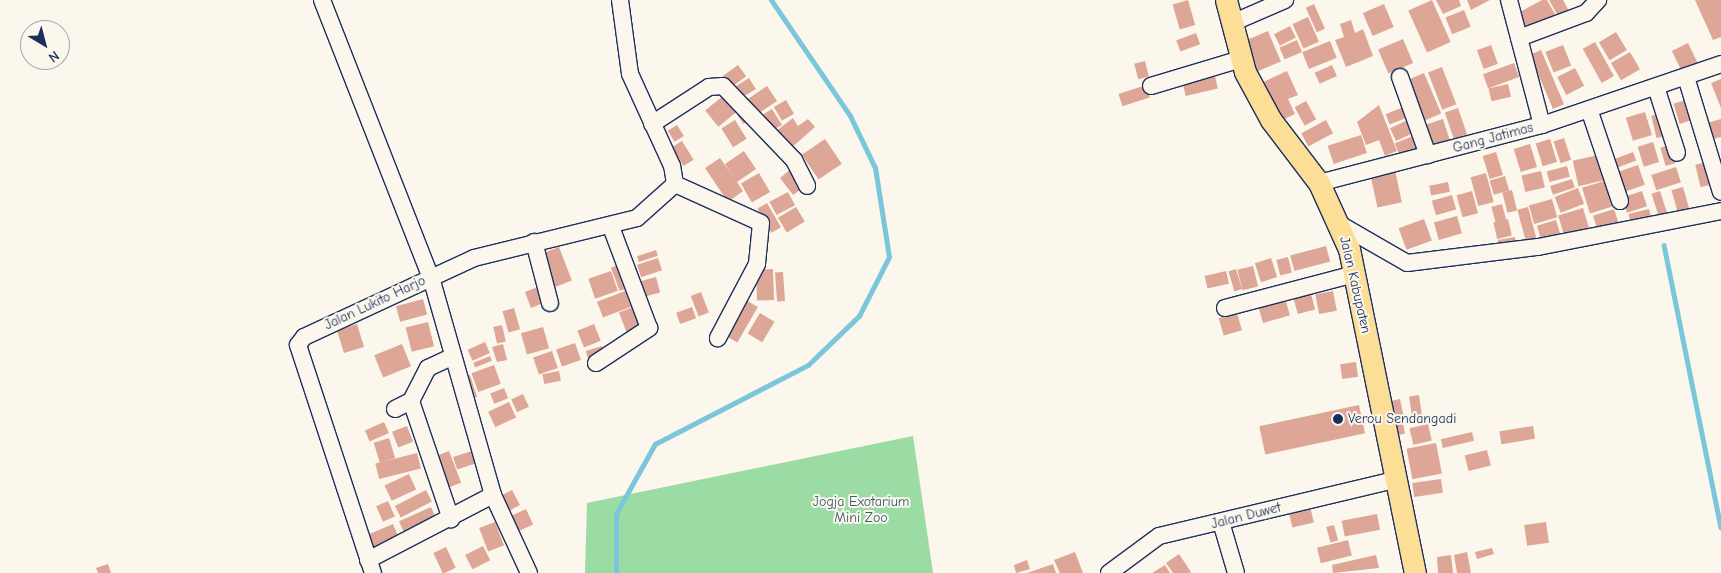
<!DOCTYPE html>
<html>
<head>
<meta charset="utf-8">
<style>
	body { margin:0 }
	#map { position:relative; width:1721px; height:573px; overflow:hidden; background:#fbf7ec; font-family:"Comic Neue",sans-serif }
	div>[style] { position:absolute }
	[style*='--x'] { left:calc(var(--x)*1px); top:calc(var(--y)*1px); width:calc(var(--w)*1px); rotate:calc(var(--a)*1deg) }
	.green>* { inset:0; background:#9bdba4 }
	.stream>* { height:4.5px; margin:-2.25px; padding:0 2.25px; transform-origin:2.25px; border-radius:2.25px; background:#7cc6dc }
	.building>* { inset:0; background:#dea696; transform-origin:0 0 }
	.roads { filter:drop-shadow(1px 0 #1b2f5e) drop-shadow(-1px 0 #1b2f5e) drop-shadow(0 1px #1b2f5e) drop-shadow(0 -1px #1b2f5e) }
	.minor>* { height:16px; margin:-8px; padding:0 8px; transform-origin:8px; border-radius:8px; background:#fbf7ec }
	.major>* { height:21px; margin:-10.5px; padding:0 10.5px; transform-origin:10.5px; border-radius:10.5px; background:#fdde96 }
	.dots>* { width:14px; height:14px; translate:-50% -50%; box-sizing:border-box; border:2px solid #fbf7ec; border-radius:50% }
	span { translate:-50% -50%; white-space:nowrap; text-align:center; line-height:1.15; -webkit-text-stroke:4px #fbf7ec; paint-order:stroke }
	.street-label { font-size:14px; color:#1b2f5e }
	.poi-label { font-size:14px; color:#1b2f5e }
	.left { translate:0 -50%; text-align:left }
	.park-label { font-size:14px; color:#3b5a70 }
	.north { position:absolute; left:20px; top:20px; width:50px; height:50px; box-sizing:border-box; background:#fbf7ec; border:1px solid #a1a7b3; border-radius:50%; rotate:143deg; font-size:14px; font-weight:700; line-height:20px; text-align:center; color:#1b2f5e }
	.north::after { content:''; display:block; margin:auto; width:18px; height:22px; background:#1b2f5e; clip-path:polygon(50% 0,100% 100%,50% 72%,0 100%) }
</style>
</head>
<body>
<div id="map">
	<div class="green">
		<i style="clip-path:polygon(913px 436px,933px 573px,585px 573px,587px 503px)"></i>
	</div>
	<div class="stream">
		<i style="--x:1664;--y:245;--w:288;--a:78.6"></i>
		<i style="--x:616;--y:573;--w:59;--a:-90"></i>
		<i style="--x:616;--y:514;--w:80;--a:-60.9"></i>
		<i style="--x:655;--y:444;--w:172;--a:-27.3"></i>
		<i style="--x:808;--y:365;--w:71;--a:-43.9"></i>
		<i style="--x:859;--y:316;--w:66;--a:-63"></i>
		<i style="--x:889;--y:257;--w:90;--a:-98.9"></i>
		<i style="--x:875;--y:168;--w:58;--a:-115.7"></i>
		<i style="--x:850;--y:116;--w:140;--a:-124.3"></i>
	</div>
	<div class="building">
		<i style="left:1188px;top:0;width:26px;height:16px;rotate:74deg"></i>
		<i style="left:1432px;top:0;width:46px;height:26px;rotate:66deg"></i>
		<i style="clip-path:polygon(1436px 0,1459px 0,1461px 6px,1443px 14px)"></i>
		<i style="clip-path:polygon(1467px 0,1490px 0,1471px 10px)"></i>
		<i style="clip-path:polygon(1542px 0,1547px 0,1556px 16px,1529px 32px,1518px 13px)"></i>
		<i style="clip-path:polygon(1549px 0,1563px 0,1570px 13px,1559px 18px)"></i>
		<i style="clip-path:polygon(1695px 0,1721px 0,1721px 37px,1713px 40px)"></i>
		<i style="left:1314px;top:4px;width:27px;height:9px;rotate:66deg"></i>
		<i style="left:1384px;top:4px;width:25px;height:23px;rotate:67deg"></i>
		<i style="left:1464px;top:10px;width:18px;height:20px;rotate:68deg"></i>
		<i style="left:1308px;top:17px;width:27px;height:17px;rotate:66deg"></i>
		<i style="clip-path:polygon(1351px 20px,1355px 33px,1363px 29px,1373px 56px,1346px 67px,1335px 40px,1344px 37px,1340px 24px)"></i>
		<i style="left:1290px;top:26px;width:13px;height:18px;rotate:63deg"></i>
		<i style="left:1268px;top:31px;width:33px;height:31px;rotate:67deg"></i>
		<i style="left:1616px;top:32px;width:21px;height:20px;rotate:59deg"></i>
		<i style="left:1196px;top:33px;width:12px;height:21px;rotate:70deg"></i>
		<i style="left:1403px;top:39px;width:26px;height:27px;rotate:67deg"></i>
		<i style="left:1297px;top:40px;width:13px;height:19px;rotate:67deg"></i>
		<i style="left:1330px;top:41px;width:18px;height:30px;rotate:68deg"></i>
		<i style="left:1595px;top:42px;width:39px;height:14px;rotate:61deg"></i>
		<i style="left:1688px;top:43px;width:25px;height:18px;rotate:64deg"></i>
		<i style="left:1491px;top:45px;width:20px;height:15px;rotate:70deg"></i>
		<i style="left:1563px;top:45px;width:22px;height:19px;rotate:68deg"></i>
		<i style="left:1541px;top:50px;width:59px;height:12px;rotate:67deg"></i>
		<i style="left:1630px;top:52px;width:20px;height:22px;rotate:60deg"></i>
		<i style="left:1145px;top:61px;width:16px;height:11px;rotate:76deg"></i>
		<i style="left:1514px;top:63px;width:15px;height:33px;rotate:70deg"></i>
		<i style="left:738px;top:65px;width:14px;height:21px;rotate:54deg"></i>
		<i style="left:1332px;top:65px;width:12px;height:19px;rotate:66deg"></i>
		<i style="left:1442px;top:67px;width:40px;height:15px;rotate:69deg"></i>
		<i style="left:1575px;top:68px;width:20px;height:20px;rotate:63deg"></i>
		<i style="clip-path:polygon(1287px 71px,1298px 95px,1288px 99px,1295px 114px,1282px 120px,1261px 83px)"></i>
		<i style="left:1214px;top:72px;width:17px;height:33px;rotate:77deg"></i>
		<i style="left:1424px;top:73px;width:44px;height:18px;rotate:67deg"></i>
		<i style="left:749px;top:78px;width:13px;height:20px;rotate:58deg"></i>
		<i style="clip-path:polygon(1721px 79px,1721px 108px,1711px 83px)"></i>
		<i style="left:1508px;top:84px;width:13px;height:20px;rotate:77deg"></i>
		<i style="left:1146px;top:85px;width:13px;height:29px;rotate:72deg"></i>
		<i style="left:767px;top:86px;width:18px;height:28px;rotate:56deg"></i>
		<i style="left:723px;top:96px;width:21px;height:23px;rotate:51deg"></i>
		<i style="left:786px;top:100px;width:16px;height:14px;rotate:60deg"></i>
		<i style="left:1686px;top:100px;width:21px;height:13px;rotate:73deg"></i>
		<i style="left:1306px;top:101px;width:21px;height:13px;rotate:61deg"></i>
		<i style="clip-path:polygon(1379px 105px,1397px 151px,1385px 156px,1379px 140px,1366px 145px,1357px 122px)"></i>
		<i style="left:1406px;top:106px;width:11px;height:22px;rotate:68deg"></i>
		<i style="left:1458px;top:108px;width:28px;height:14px;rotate:71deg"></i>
		<i style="clip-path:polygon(772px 109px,782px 125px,771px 131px,757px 118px)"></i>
		<i style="left:743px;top:111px;width:11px;height:7px;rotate:56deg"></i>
		<i style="left:1645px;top:112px;width:24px;height:20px;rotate:73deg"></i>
		<i style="left:1663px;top:113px;width:23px;height:12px;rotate:77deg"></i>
		<i style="clip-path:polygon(793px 118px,798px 126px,808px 119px,815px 127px,789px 150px,775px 132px)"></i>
		<i style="left:1410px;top:119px;width:14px;height:22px;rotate:65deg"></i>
		<i style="left:1443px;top:119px;width:22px;height:24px;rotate:72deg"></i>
		<i style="clip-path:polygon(1721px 119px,1721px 137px,1713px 139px,1707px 123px)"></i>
		<i style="left:735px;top:120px;width:22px;height:16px;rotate:58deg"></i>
		<i style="left:1326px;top:120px;width:15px;height:28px;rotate:62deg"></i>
		<i style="left:677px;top:125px;width:13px;height:11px;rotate:58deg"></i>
		<i style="left:1418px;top:134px;width:16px;height:25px;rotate:68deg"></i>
		<i style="left:1361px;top:135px;width:19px;height:35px;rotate:72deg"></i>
		<i style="left:1564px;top:138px;width:23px;height:11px;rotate:72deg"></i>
		<i style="left:825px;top:139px;width:30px;height:28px;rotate:56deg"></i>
		<i style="left:1550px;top:139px;width:24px;height:15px;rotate:73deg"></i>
		<i style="left:682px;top:141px;width:22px;height:12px;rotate:58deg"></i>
		<i style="left:1653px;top:142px;width:21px;height:16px;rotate:73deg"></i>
		<i style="left:1530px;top:144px;width:24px;height:17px;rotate:73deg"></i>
		<i style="left:1670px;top:145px;width:19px;height:10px;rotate:74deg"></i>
		<i style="clip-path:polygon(744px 151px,756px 169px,737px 182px,743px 191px,728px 202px,705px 168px,720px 158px,732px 175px,725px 164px)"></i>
		<i style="left:1496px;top:152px;width:24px;height:14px;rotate:73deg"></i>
		<i style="left:1633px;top:152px;width:9px;height:21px;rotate:69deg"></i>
		<i style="left:1598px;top:155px;width:26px;height:26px;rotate:77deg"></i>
		<i style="left:1707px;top:162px;width:23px;height:12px;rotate:77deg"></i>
		<i style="left:1638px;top:165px;width:21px;height:21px;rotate:71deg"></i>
		<i style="left:1567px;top:166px;width:11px;height:21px;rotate:75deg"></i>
		<i style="left:1676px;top:167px;width:16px;height:26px;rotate:72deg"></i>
		<i style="clip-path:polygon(791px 169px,806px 186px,793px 195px,780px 178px)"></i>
		<i style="left:1395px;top:170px;width:33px;height:25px;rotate:78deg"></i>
		<i style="left:1541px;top:171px;width:17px;height:20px;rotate:77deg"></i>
		<i style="left:759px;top:173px;width:22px;height:21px;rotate:60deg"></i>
		<i style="left:1486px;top:173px;width:30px;height:16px;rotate:75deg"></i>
		<i style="left:1505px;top:176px;width:15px;height:16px;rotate:74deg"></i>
		<i style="left:1572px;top:179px;width:9px;height:23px;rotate:72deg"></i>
		<i style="left:1604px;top:181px;width:27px;height:23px;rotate:73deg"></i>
		<i style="left:1448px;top:182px;width:10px;height:19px;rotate:79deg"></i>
		<i style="left:1683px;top:187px;width:26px;height:12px;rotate:74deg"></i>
		<i style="left:1578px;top:188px;width:17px;height:25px;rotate:69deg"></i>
		<i style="left:1512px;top:190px;width:21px;height:10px;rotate:76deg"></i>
		<i style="left:1472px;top:191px;width:23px;height:16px;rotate:75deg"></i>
		<i style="left:1642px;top:191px;width:16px;height:21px;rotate:72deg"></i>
		<i style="left:1660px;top:191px;width:26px;height:9px;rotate:72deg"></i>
		<i style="left:788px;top:192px;width:15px;height:21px;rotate:62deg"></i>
		<i style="left:1452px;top:195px;width:15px;height:21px;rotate:74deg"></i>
		<i style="left:1552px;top:199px;width:19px;height:24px;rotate:74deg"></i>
		<i style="left:767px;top:203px;width:28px;height:11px;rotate:60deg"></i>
		<i style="left:1502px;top:204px;width:16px;height:11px;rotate:75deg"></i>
		<i style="left:796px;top:207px;width:17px;height:21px;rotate:59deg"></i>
		<i style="left:1528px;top:207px;width:34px;height:11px;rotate:75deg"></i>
		<i style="left:1583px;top:208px;width:21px;height:26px;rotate:73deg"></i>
		<i style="left:1614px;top:209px;width:16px;height:22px;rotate:72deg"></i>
		<i style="left:1649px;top:209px;width:8px;height:21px;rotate:76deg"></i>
		<i style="left:1457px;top:216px;width:18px;height:24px;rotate:74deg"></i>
		<i style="left:1424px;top:219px;width:23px;height:27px;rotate:70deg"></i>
		<i style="left:1508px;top:219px;width:17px;height:15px;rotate:77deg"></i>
		<i style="left:1556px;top:220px;width:14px;height:20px;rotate:73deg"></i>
		<i style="clip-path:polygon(1515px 237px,1516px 244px,1499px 248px,1498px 240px)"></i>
		<i style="left:1326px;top:246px;width:16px;height:37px;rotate:75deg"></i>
		<i style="left:559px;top:247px;width:36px;height:18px;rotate:69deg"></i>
		<i style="left:656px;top:250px;width:6px;height:20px;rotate:72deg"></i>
		<i style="left:1288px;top:257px;width:16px;height:12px;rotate:76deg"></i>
		<i style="left:658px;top:258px;width:13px;height:22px;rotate:72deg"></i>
		<i style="left:1271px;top:258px;width:20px;height:17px;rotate:72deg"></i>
		<i style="left:623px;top:263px;width:25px;height:13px;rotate:69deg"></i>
		<i style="left:1253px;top:266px;width:21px;height:16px;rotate:76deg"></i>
		<i style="left:773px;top:269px;width:31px;height:17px;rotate:88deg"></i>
		<i style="left:1236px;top:269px;width:21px;height:8px;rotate:73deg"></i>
		<i style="left:611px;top:271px;width:21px;height:24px;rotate:71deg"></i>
		<i style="left:1226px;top:271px;width:13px;height:22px;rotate:77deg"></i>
		<i style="left:783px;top:272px;width:29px;height:8px;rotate:86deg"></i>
		<i style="left:656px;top:277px;width:16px;height:20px;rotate:75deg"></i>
		<i style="left:538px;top:287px;width:17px;height:14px;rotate:69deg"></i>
		<i style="left:625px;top:291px;width:17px;height:30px;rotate:69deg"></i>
		<i style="left:1333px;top:291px;width:20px;height:18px;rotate:79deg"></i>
		<i style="left:701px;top:292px;width:22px;height:11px;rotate:69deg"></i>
		<i style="left:1311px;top:294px;width:16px;height:18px;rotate:75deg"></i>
		<i style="left:1285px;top:298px;width:18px;height:28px;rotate:74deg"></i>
		<i style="left:423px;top:299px;width:16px;height:28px;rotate:75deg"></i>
		<i style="left:744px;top:299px;width:16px;height:41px;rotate:30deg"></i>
		<i style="left:633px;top:307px;width:26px;height:15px;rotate:69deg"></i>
		<i style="left:692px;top:307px;width:12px;height:17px;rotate:70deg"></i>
		<i style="left:514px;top:308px;width:22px;height:12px;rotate:74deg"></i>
		<i style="left:760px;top:313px;width:17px;height:24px;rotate:31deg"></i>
		<i style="left:1237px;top:313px;width:18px;height:19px;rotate:74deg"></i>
		<i style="left:428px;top:322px;width:25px;height:23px;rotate:76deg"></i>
		<i style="left:357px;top:324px;width:24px;height:21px;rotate:73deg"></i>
		<i style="left:594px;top:324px;width:18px;height:18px;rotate:68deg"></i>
		<i style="left:502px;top:325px;width:17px;height:9px;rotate:77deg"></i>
		<i style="left:543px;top:327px;width:22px;height:23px;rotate:74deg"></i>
		<i style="left:485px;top:342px;width:12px;height:19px;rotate:66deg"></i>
		<i style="left:575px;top:343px;width:18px;height:20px;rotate:71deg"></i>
		<i style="left:402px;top:344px;width:24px;height:30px;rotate:68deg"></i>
		<i style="clip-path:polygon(503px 344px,507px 360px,497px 362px,492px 347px)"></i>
		<i style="left:602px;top:346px;width:14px;height:17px;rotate:73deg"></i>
		<i style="left:552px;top:351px;width:18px;height:20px;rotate:71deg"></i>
		<i style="left:490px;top:356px;width:5px;height:18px;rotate:68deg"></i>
		<i style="left:1356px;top:362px;width:15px;height:16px;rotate:82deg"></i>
		<i style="left:494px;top:365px;width:20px;height:24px;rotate:70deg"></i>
		<i style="left:559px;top:371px;width:10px;height:17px;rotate:79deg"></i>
		<i style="left:470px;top:375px;width:23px;height:7px;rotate:72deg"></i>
		<i style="left:504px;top:388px;width:11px;height:15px;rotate:68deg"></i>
		<i style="left:523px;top:394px;width:14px;height:13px;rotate:65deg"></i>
		<i style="left:1419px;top:395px;width:22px;height:10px;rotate:82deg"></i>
		<i style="left:1400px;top:399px;width:19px;height:19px;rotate:78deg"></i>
		<i style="left:509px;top:402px;width:17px;height:23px;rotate:65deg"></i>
		<i style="left:1359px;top:405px;width:29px;height:102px;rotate:78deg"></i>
		<i style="left:384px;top:422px;width:12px;height:21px;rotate:66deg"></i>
		<i style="left:1403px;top:422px;width:12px;height:10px;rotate:81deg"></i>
		<i style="left:1428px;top:424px;width:17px;height:19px;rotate:77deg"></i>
		<i style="left:407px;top:426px;width:17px;height:16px;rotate:69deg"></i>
		<i style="left:1533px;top:426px;width:13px;height:34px;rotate:81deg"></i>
		<i style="left:1472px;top:432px;width:9px;height:32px;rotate:77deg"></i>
		<i style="left:389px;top:438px;width:21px;height:16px;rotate:73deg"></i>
		<i style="left:1436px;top:443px;width:31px;height:30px;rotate:79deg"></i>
		<i style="left:475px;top:450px;width:13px;height:23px;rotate:72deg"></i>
		<i style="left:1487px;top:450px;width:16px;height:23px;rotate:76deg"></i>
		<i style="left:449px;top:451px;width:34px;height:15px;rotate:69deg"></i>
		<i style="left:417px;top:453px;width:16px;height:43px;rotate:76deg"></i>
		<i style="left:409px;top:474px;width:17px;height:27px;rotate:65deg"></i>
		<i style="left:1441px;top:479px;width:14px;height:29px;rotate:82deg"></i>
		<i style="left:426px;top:490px;width:13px;height:35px;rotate:63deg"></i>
		<i style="left:512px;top:490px;width:17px;height:18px;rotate:62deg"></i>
		<i style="left:388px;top:501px;width:17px;height:13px;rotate:66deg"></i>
		<i style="left:1310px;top:506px;width:17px;height:22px;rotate:77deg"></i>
		<i style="left:431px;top:507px;width:17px;height:35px;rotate:66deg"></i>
		<i style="left:526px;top:509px;width:17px;height:21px;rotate:65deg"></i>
		<i style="left:1377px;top:514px;width:16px;height:36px;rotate:79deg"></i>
		<i style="left:495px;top:522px;width:25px;height:17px;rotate:69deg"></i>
		<i style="left:1546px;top:522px;width:21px;height:22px;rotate:82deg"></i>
		<i style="left:393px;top:524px;width:21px;height:27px;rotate:67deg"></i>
		<i style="left:1334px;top:525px;width:16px;height:8px;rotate:75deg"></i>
		<i style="left:1348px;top:540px;width:16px;height:32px;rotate:76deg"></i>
		<i style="left:483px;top:546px;width:16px;height:20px;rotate:63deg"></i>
		<i style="left:446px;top:547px;width:23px;height:14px;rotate:65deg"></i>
		<i style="clip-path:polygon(1492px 548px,1494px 554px,1477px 559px,1475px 552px)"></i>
		<i style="clip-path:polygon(1075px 552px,1083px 573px,1060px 573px,1054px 560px)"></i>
		<i style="clip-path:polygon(1467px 552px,1471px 573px,1457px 573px,1454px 555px)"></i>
		<i style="clip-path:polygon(1179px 554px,1191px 572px,1190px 573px,1173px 573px,1166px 563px)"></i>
		<i style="clip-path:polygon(1376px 555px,1379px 568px,1333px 573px,1332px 565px)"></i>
		<i style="clip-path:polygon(1451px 555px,1453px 573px,1438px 573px,1437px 557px)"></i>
		<i style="clip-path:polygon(1027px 560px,1030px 569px,1016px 573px,1014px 565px)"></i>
		<i style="clip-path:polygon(108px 564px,111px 573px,98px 573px,96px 568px)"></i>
		<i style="clip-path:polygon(1053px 564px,1056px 573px,1027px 573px)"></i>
		<i style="clip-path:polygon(1165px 565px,1170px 573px,1152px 573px)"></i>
	</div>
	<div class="roads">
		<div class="minor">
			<i style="--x:322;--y:0;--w:299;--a:68.6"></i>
			<i style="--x:431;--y:278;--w:140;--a:155.1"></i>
			<i style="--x:304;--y:337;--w:10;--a:127"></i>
			<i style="--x:298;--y:345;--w:240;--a:71.8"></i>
			<i style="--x:1232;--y:23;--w:58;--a:-23.5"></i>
			<i style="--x:1519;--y:38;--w:72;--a:-20.5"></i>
			<i style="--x:1586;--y:13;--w:18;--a:-47"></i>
			<i style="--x:1400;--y:77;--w:83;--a:70.3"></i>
			<i style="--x:1686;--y:77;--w:120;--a:73.1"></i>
			<i style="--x:1151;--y:86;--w:94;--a:-16.7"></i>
			<i style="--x:1656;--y:87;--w:69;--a:72.3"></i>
			<i style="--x:1590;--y:112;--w:94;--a:71.4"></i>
			<i style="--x:652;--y:124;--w:68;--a:-33"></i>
			<i style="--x:709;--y:87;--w:14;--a:-4"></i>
			<i style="--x:723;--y:86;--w:103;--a:46.2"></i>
			<i style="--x:794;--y:160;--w:29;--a:63"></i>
			<i style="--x:1542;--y:125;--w:189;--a:-18.8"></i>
			<i style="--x:1319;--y:183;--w:230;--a:-14.6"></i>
			<i style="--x:1542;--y:125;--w:129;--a:-104.8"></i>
			<i style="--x:675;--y:184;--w:94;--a:24.4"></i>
			<i style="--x:761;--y:223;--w:41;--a:95.6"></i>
			<i style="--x:757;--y:264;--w:84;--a:117.8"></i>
			<i style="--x:1341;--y:225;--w:76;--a:29.9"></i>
			<i style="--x:1407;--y:263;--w:132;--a:-7"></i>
			<i style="--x:1538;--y:247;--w:187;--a:-11.1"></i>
			<i style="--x:534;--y:242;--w:63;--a:75.3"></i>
			<i style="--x:1225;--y:308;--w:134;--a:-14.7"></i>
			<i style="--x:596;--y:363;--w:64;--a:-33.4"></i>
			<i style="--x:649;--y:328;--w:108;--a:-110.6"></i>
			<i style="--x:411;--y:401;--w:125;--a:71.3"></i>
			<i style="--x:395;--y:409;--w:18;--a:-27"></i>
			<i style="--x:411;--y:401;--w:37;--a:-63"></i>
			<i style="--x:428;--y:368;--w:26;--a:-25"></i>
			<i style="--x:1221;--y:522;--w:53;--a:73.6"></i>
			<i style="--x:368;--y:560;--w:141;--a:-27.5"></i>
			<i style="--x:529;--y:573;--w:86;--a:-114.8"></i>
			<i style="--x:493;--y:495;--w:226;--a:-105.9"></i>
			<i style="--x:431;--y:278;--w:47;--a:-24.9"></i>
			<i style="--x:474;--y:258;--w:168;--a:-13.8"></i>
			<i style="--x:637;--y:218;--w:51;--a:-41.8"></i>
			<i style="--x:675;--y:184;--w:18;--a:-99"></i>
			<i style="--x:672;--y:166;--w:101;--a:-114.5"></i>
			<i style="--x:630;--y:74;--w:75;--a:-97.7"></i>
			<i style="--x:1109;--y:573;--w:62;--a:-36.5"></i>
			<i style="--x:1159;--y:536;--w:242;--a:-13.4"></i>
		</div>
		<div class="major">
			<i style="--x:1226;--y:0;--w:74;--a:75.2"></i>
			<i style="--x:1245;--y:72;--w:55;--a:61.6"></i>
			<i style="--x:1271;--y:120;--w:79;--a:52.7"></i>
			<i style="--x:1319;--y:183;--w:72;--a:65.6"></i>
			<i style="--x:1349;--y:249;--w:331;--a:78.5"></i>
		</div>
	</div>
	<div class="dots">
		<i style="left:1338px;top:419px;background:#1b2f5e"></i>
	</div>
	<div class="street-label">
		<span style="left:1493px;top:138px;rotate:-15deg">Gang Jatimas</span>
		<span style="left:1355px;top:285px;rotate:77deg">Jalan Kabupaten</span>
		<span style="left:375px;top:303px;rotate:-25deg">Jalan Lukito Harjo</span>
		<span style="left:1246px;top:516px;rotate:-14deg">Jalan Duwet</span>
	</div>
	<div class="poi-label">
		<span class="left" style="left:1348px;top:419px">Verou Sendangadi</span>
	</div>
	<div class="park-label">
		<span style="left:861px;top:510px">Jogja Exotarium<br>Mini Zoo</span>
	</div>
	<div class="north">N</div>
</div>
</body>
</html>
